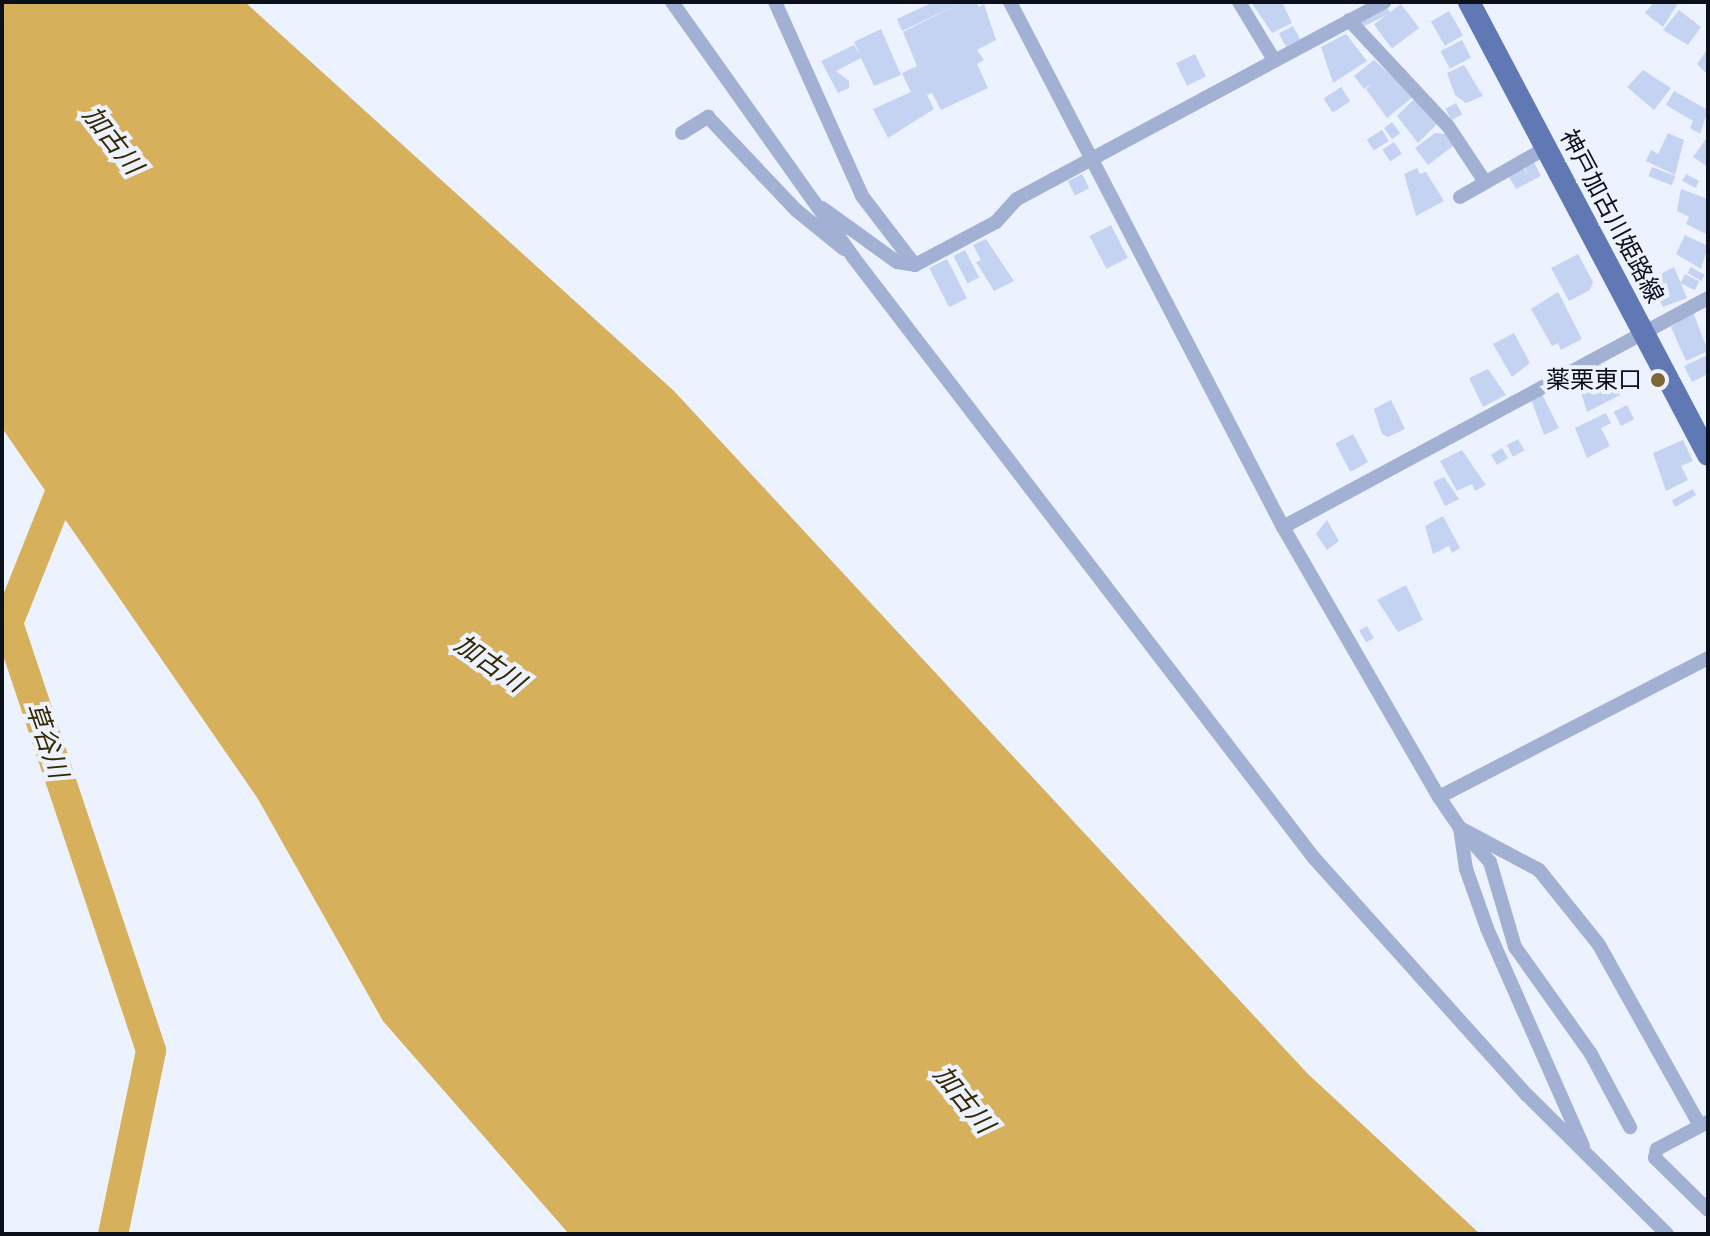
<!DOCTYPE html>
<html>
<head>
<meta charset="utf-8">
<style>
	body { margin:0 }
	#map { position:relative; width:1710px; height:1236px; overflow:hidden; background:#edf2ff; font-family:Mulish,"Noto Sans JP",sans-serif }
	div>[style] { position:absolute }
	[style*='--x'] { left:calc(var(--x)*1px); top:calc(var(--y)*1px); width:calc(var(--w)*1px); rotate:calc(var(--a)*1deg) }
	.water>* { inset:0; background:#d6b05a }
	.river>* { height:30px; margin:-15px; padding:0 15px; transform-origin:15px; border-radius:15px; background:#d6b05a }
	.building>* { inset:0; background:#c5d3f2; transform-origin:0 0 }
	.minor>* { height:14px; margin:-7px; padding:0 7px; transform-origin:7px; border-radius:7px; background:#a2b1d3 }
	.primary>* { height:22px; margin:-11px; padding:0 11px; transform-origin:11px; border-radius:11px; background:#6079b5 }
	.dots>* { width:22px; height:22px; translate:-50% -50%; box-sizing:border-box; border:4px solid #edf2ff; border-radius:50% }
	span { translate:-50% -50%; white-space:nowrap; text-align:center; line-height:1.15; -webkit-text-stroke:8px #edf2ff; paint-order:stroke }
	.street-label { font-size:24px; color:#0c101a }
	.poi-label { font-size:24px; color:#0c101a }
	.right { translate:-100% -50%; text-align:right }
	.water-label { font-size:26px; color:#362700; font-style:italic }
	.frame { position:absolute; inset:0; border:4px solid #0c101a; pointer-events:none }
</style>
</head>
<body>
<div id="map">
	<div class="water">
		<i style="clip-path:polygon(2px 2px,245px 2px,674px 391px,1307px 1073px,1480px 1234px,569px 1234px,383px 1021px,258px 799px,2px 428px)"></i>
	</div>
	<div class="river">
		<i style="--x:70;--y:468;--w:167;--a:111.8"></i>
		<i style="--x:8;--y:623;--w:451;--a:71.5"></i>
		<i style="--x:151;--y:1051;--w:187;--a:101.7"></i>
	</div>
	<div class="building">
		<i style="clip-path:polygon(933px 2px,976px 2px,979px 7px,984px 4px,996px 40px,977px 50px,984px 60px,977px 64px,988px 88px,941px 110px,932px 93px,927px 95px,934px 109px,888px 138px,873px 109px,911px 92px,902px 73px,917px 66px,903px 32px,961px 3px,902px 31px,897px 19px)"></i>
		<i style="clip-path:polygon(1251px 2px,1282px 2px,1292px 23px,1272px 33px)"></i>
		<i style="clip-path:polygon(1654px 2px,1679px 2px,1663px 27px,1645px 13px)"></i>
		<i style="left:1401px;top:4px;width:30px;height:34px;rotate:53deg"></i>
		<i style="left:1386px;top:5px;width:9px;height:33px;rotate:63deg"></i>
		<i style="clip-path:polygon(1679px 10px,1701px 27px,1688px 45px,1663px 30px)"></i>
		<i style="left:1449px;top:11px;width:28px;height:21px;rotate:60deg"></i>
		<i style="left:1293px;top:26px;width:15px;height:16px;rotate:62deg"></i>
		<i style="clip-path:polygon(881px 29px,901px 75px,874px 86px,861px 58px,836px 71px,849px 81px,849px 88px,838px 93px,821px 61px,854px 45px,860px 55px,854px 42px)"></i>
		<i style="clip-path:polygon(1346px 34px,1367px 61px,1333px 83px,1321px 47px)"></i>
		<i style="left:1462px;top:40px;width:20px;height:24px;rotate:63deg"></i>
		<i style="clip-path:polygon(1708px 48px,1708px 75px,1697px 64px)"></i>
		<i style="left:1195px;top:54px;width:25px;height:21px;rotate:64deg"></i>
		<i style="clip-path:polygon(1374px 60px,1414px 96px,1387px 118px,1366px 89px,1372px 83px,1364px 89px,1354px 76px)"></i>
		<i style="clip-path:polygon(1464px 65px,1483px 96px,1466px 103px,1455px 95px,1447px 73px)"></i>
		<i style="clip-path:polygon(1643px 70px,1671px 88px,1654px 110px,1627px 87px)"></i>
		<i style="left:1341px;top:87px;width:17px;height:21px;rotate:57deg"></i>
		<i style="clip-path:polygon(1674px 91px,1708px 110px,1700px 134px,1690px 128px,1693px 121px,1666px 105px)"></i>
		<i style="clip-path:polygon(1414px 99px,1439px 122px,1418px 143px,1397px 116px)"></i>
		<i style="left:1456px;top:103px;width:13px;height:12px;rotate:61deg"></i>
		<i style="left:1392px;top:122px;width:14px;height:10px;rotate:54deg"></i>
		<i style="left:1382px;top:130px;width:13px;height:18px;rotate:58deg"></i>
		<i style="clip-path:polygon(1435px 133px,1445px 134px,1453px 146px,1428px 165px,1415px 148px)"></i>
		<i style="clip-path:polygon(1668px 133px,1684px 140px,1675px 175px,1646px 161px,1651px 150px,1658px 154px)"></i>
		<i style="clip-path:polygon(1708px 136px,1708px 167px,1693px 157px)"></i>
		<i style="left:1394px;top:142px;width:14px;height:14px;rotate:56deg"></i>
		<i style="clip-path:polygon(1534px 162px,1541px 176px,1516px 189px,1508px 175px,1523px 167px,1529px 177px,1524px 166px)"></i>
		<i style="left:1652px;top:167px;width:25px;height:10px;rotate:21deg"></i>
		<i style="clip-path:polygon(1417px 168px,1420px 174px,1426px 172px,1444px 201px,1416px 216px,1404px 174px)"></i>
		<i style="left:1082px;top:174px;width:16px;height:16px;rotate:63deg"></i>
		<i style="left:1686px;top:174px;width:15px;height:8px;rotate:28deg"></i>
		<i style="clip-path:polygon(1681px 189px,1708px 199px,1708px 235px,1686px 224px,1689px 217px,1677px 211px)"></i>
		<i style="left:1111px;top:225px;width:37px;height:24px;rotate:63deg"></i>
		<i style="clip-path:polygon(1685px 235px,1708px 246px,1701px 269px,1676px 254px)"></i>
		<i style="clip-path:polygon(986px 239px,1014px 281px,994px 291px,976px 262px,981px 260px,973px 245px)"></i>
		<i style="left:965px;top:250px;width:31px;height:13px;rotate:63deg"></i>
		<i style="clip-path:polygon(1578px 254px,1593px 282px,1590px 290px,1569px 301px,1551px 268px)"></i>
		<i style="left:947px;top:259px;width:44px;height:20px;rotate:63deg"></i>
		<i style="clip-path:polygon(1674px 267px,1687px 298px,1663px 307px,1649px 280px)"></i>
		<i style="left:1691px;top:267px;width:16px;height:7px;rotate:30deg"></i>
		<i style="left:1685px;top:274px;width:16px;height:10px;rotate:27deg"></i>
		<i style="clip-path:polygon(1558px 292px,1582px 339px,1561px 350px,1558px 343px,1552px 346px,1531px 309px)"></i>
		<i style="clip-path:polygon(1693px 312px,1708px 351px,1686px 361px,1671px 327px)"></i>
		<i style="clip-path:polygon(1514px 333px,1530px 363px,1512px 377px,1493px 344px)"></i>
		<i style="clip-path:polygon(1708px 355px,1708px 374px,1692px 382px,1684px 366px)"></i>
		<i style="clip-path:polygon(1602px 364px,1620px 395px,1587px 412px,1579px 386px,1574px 388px,1570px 379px)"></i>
		<i style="clip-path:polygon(1488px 369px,1506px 395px,1483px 407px,1469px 378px)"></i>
		<i style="clip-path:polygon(1542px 394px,1559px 428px,1544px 435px,1531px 399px)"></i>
		<i style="clip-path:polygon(1391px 400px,1405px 429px,1388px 437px,1382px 434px,1374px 409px)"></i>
		<i style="left:1627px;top:405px;width:16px;height:15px;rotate:63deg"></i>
		<i style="clip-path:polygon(1606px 413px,1611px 423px,1601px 428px,1610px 446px,1587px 458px,1575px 428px)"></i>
		<i style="left:1353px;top:434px;width:32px;height:20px;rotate:62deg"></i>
		<i style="left:1518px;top:439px;width:13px;height:13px;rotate:61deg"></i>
		<i style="clip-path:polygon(1683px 440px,1693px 461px,1681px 466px,1688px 480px,1666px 491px,1653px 453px)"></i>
		<i style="left:1502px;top:448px;width:12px;height:13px;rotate:59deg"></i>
		<i style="clip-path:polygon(1462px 450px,1486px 485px,1475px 491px,1472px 484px,1457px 491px,1440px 461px)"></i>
		<i style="clip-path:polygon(1444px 477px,1459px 499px,1445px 506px,1433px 482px)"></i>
		<i style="clip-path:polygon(1693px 489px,1696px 495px,1675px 507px,1672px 500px)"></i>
		<i style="clip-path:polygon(1443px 516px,1460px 548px,1452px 553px,1449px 546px,1433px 554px,1425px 526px)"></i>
		<i style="clip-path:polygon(1327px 520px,1339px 541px,1327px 550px,1316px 534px)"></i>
		<i style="clip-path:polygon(1406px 585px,1423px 620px,1398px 632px,1377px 600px)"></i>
		<i style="left:1367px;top:626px;width:14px;height:9px;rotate:60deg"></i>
	</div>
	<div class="minor">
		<i style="--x:672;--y:2;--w:313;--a:54.6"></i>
		<i style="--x:853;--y:257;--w:757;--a:52.51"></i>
		<i style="--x:1314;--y:858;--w:319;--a:48.1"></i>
		<i style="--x:1527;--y:1095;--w:197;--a:44.8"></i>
		<i style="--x:775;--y:2;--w:213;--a:65.8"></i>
		<i style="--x:862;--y:196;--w:87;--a:52.5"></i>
		<i style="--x:1010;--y:2;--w:592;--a:62.53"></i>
		<i style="--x:1283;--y:527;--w:312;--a:60"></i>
		<i style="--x:1439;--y:797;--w:37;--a:56"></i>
		<i style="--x:1460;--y:828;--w:89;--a:28"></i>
		<i style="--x:1539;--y:870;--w:96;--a:51.3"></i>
		<i style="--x:1599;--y:945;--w:207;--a:60.8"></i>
		<i style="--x:1239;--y:2;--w:68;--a:58.9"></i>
		<i style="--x:1349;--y:20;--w:145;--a:47"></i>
		<i style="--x:1448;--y:126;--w:67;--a:56.5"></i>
		<i style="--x:682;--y:133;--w:31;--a:-32"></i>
		<i style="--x:708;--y:117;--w:128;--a:46.6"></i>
		<i style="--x:796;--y:210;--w:62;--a:39.1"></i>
		<i style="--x:1460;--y:197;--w:99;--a:-29.7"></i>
		<i style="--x:822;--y:208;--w:92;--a:35.8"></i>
		<i style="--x:897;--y:262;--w:18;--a:9"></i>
		<i style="--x:915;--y:265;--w:92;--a:-28"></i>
		<i style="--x:996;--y:222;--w:31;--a:-48"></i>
		<i style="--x:1017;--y:199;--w:417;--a:-28.2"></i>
		<i style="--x:1283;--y:527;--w:483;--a:-28.3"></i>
		<i style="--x:1439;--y:797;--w:303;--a:-27.3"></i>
		<i style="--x:1708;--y:1122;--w:58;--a:152.1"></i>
		<i style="--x:1657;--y:1149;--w:9;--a:103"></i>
		<i style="--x:1655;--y:1158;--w:74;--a:44.5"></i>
		<i style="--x:1583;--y:1146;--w:238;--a:-113.8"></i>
		<i style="--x:1487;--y:928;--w:63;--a:-109.6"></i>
		<i style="--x:1466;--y:869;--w:41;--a:-98.3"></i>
		<i style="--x:1460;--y:828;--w:45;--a:48.6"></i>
		<i style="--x:1490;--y:862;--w:89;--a:73.6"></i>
		<i style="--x:1515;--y:947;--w:131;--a:54.6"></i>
		<i style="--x:1591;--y:1054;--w:83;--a:61.9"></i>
	</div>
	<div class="primary">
		<i style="--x:1469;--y:2;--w:512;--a:62.18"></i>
	</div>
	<div class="dots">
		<i style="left:1658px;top:380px;background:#7c6636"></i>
	</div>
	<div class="street-label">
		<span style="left:1612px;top:216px;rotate:62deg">神戸加古川姫路線</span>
	</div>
	<div class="poi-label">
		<span class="right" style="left:1642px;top:380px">薬栗東口</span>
	</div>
	<div class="water-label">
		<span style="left:113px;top:140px;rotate:52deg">加古川</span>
		<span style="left:490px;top:663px;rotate:35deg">加古川</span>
		<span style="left:47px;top:740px;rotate:71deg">草谷川</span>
		<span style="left:964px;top:1099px;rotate:51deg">加古川</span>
	</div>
	<div class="frame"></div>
</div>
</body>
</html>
